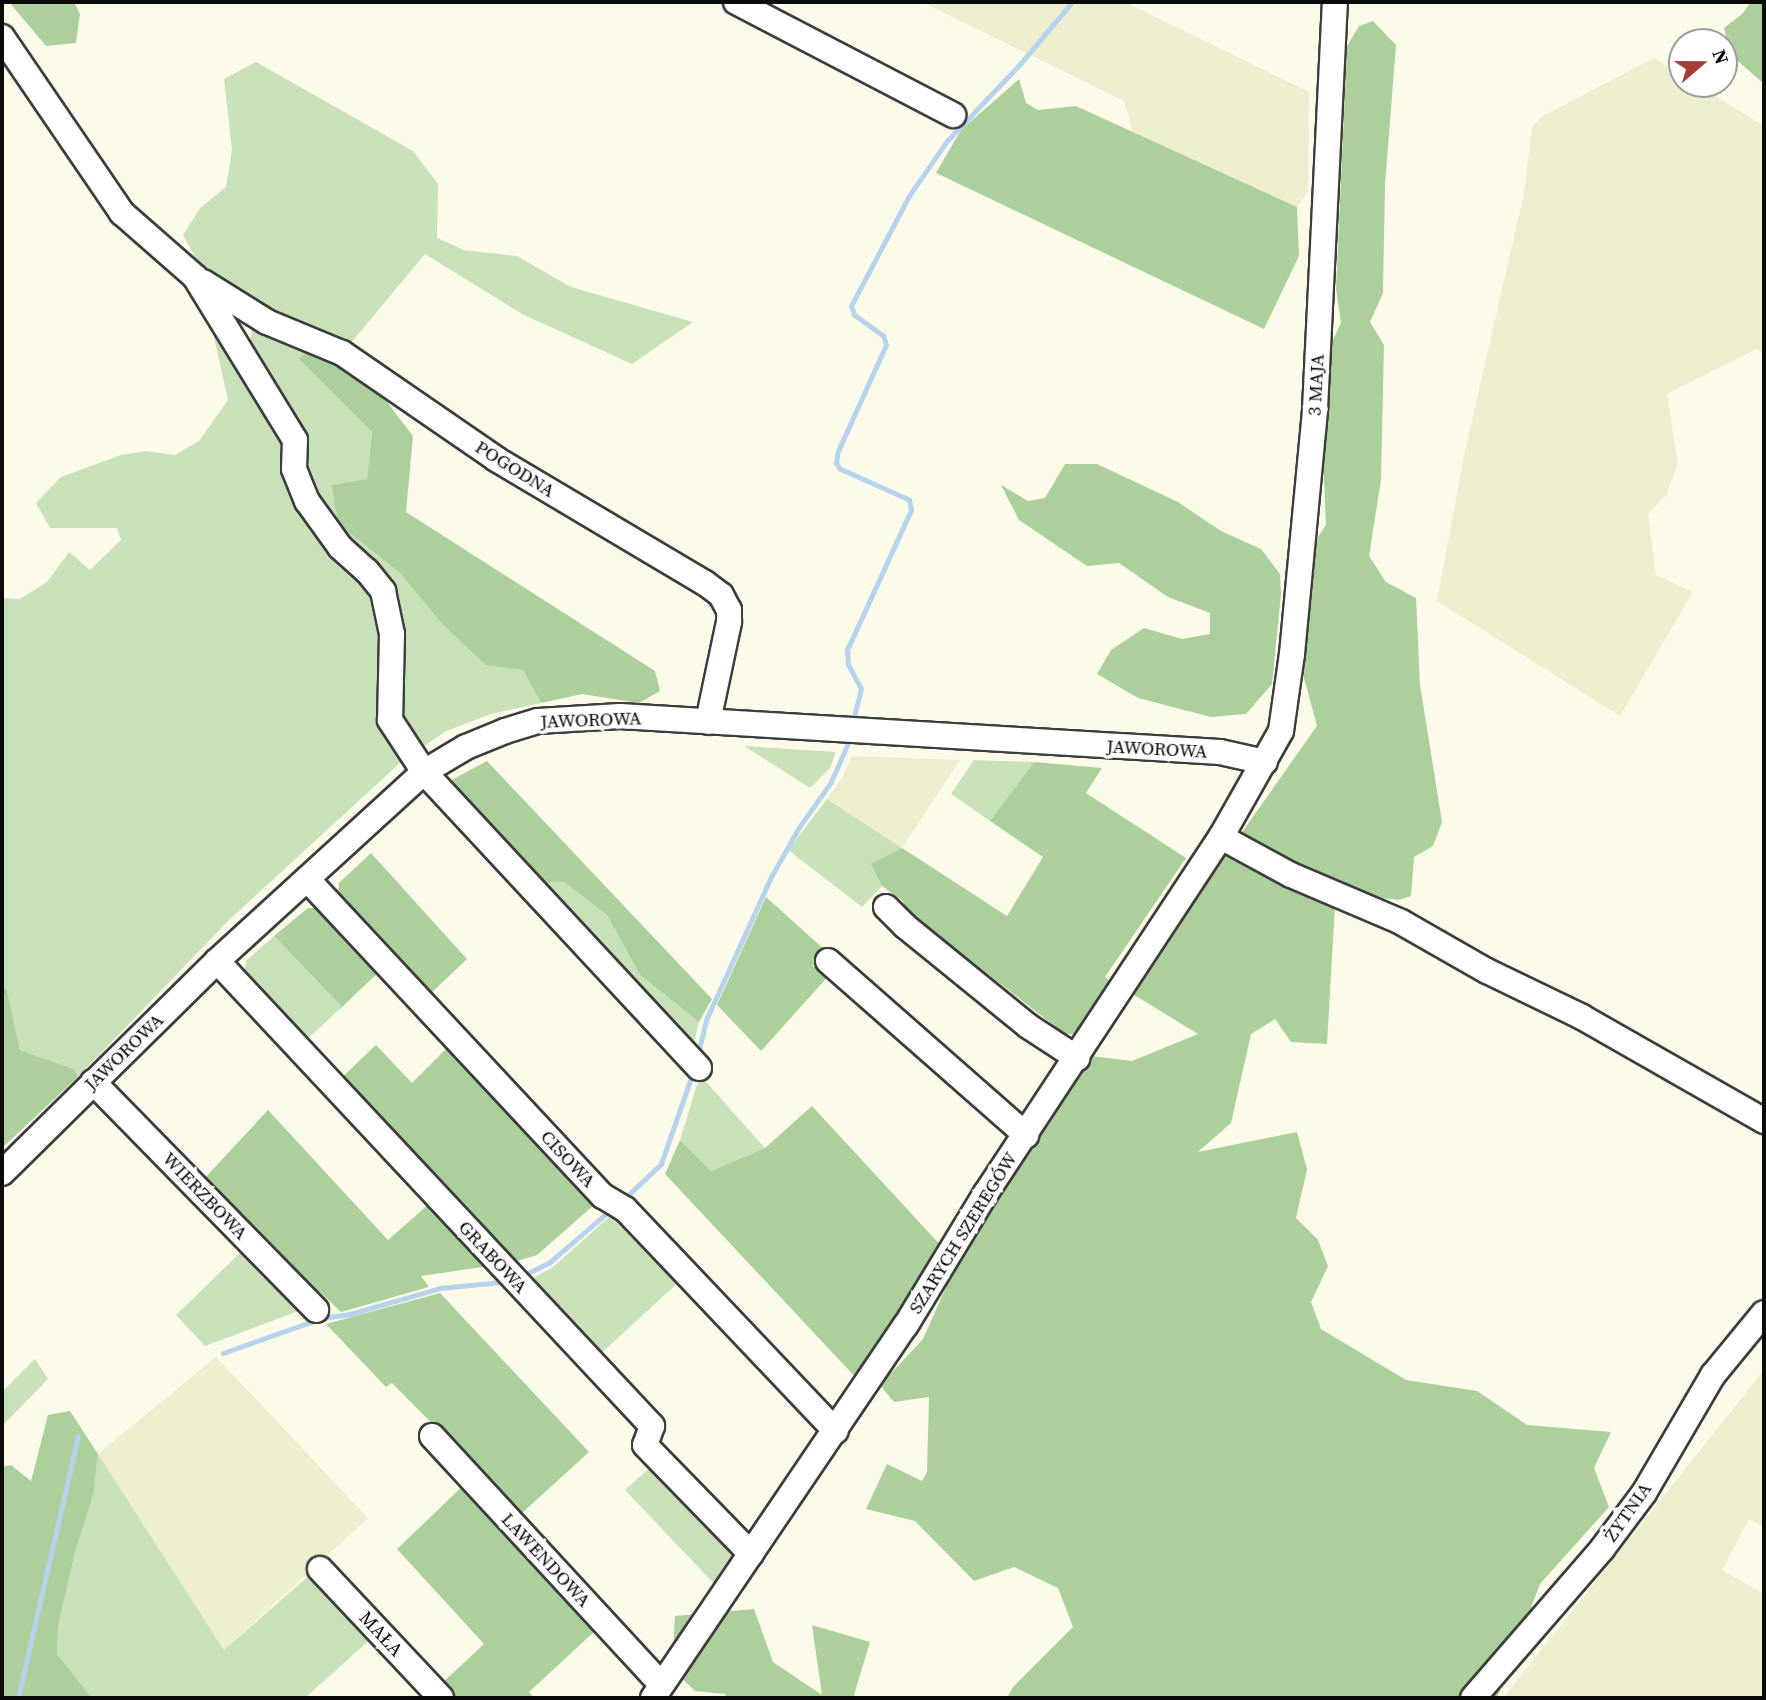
<!DOCTYPE html>
<html>
<head>
<meta charset="utf-8">
<style>
	body { margin:0 }
	#map { position:relative; width:1766px; height:1700px; overflow:hidden; background:#fcfbea; font-family:"Source Serif 4",serif }
	div>[style] { position:absolute }
	[style*='--x'] { left:calc(var(--x)*1px); top:calc(var(--y)*1px); width:calc(var(--w)*1px); rotate:calc(var(--a)*1deg) }
	.farmland>* { inset:0; background:#edeece }
	.green>* { inset:0; background:#c9e1b9 }
	.forest>* { inset:0; background:#acd09b }
	.stream>* { height:4.5px; margin:-2.25px; padding:0 2.25px; transform-origin:2.25px; border-radius:2.25px; background:#b6d2ed }
	.roads { filter:drop-shadow(2px 0 #3d3d3d) drop-shadow(-2px 0 #3d3d3d) drop-shadow(0 2px #3d3d3d) drop-shadow(0 -2px #3d3d3d) }
	.minor>* { height:24px; margin:-12px; padding:0 12px; transform-origin:12px; border-radius:12px; background:#fff }
	span { translate:-50% -50%; white-space:nowrap; text-align:center; line-height:1.15; -webkit-text-stroke:7px #fff; paint-order:stroke }
	.street-label { font-size:19px; color:#0a0a0a }
	.frame { position:absolute; inset:0; border:4px solid #0a0a0a; pointer-events:none }
	.north { position:absolute; left:1668px; top:28px; width:70px; height:70px; box-sizing:border-box; background:#fff; border:2px solid #9d9d9d; border-radius:50%; rotate:70deg; font-size:19px; font-weight:700; line-height:28px; text-align:center; color:#0a0a0a }
	.north::after { content:''; display:block; margin:auto; width:24px; height:32px; background:#a63e36; clip-path:polygon(50% 0,100% 100%,50% 72%,0 100%) }
</style>
</head>
<body>
<div id="map">
	<div class="farmland">
		<i style="clip-path:polygon(922px 2px,1125px 2px,1309px 92px,1308px 192px,1297px 207px,1133px 132px,1124px 101px)"></i>
		<i style="clip-path:polygon(1654px 58px,1682px 75px,1682px 84px,1696px 84px,1764px 126px,1764px 354px,1756px 349px,1667px 394px,1678px 464px,1666px 495px,1648px 514px,1656px 575px,1693px 592px,1620px 716px,1437px 601px,1464px 456px,1524px 193px,1532px 127px,1543px 116px)"></i>
		<i style="clip-path:polygon(852px 756px,960px 760px,902px 848px,827px 799px,843px 776px)"></i>
		<i style="clip-path:polygon(216px 1357px,368px 1518px,224px 1650px,98px 1454px)"></i>
		<i style="clip-path:polygon(1764px 1370px,1764px 1527px,1749px 1519px,1722px 1570px,1764px 1594px,1764px 1698px,1503px 1698px)"></i>
	</div>
	<div class="green">
		<i style="clip-path:polygon(256px 62px,413px 151px,438px 184px,437px 238px,464px 250px,517px 256px,571px 287px,693px 322px,632px 364px,522px 314px,425px 254px,346px 349px,299px 359px,372px 432px,367px 479px,338px 524px,400px 573px,442px 624px,486px 664px,523px 670px,541px 703px,491px 714px,446px 731px,400px 763px,228px 921px,78px 1077px,74px 1069px,20px 1050px,7px 990px,2px 986px,2px 598px,20px 599px,47px 582px,69px 552px,90px 570px,121px 540px,117px 528px,50px 528px,36px 503px,61px 477px,121px 455px,146px 451px,175px 455px,199px 441px,228px 400px,213px 333px,222px 330px,249px 352px,254px 314px,202px 270px,183px 235px,200px 208px,226px 187px,232px 150px,224px 79px)"></i>
		<i style="clip-path:polygon(744px 746px,836px 752px,830px 768px,810px 788px)"></i>
		<i style="clip-path:polygon(974px 760px,1034px 762px,990px 821px,951px 794px)"></i>
		<i style="clip-path:polygon(827px 799px,902px 848px,872px 864px,882px 886px,862px 907px,788px 850px)"></i>
		<i style="clip-path:polygon(564px 882px,607px 915px,640px 975px,699px 1022px,692px 1050px,536px 883px)"></i>
		<i style="clip-path:polygon(274px 936px,342px 1007px,302px 1044px,244px 980px,246px 961px)"></i>
		<i style="clip-path:polygon(700px 1075px,765px 1148px,711px 1171px,680px 1140px)"></i>
		<i style="clip-path:polygon(617px 1210px,682px 1279px,595px 1359px,526px 1282px,553px 1267px)"></i>
		<i style="clip-path:polygon(243px 1250px,301px 1310px,205px 1346px,176px 1315px)"></i>
		<i style="clip-path:polygon(35px 1359px,48px 1379px,2px 1426px,2px 1392px)"></i>
		<i style="clip-path:polygon(98px 1454px,224px 1650px,313px 1572px,374px 1636px,305px 1698px,92px 1698px,57px 1654px,58px 1626px,75px 1553px,94px 1492px)"></i>
		<i style="clip-path:polygon(653px 1465px,741px 1552px,718px 1588px,625px 1490px)"></i>
	</div>
	<div class="forest">
		<i style="clip-path:polygon(9px 2px,74px 2px,80px 14px,76px 43px,46px 46px)"></i>
		<i style="clip-path:polygon(1751px 2px,1764px 2px,1764px 84px,1730px 54px,1724px 28px,1742px 14px)"></i>
		<i style="clip-path:polygon(1373px 21px,1396px 45px,1385px 185px,1383px 293px,1370px 322px,1384px 345px,1381px 480px,1369px 556px,1386px 582px,1416px 598px,1420px 685px,1442px 822px,1433px 846px,1414px 857px,1411px 896px,1399px 900px,1348px 894px,1335px 905px,1327px 1044px,1291px 1042px,1275px 1019px,1251px 1034px,1231px 1123px,1198px 1152px,1297px 1132px,1307px 1169px,1296px 1218px,1318px 1240px,1328px 1266px,1311px 1302px,1321px 1329px,1406px 1380px,1477px 1391px,1527px 1425px,1611px 1432px,1594px 1468px,1609px 1507px,1540px 1584px,1497px 1698px,1007px 1698px,1013px 1687px,1073px 1627px,1058px 1588px,1014px 1567px,974px 1581px,915px 1521px,866px 1509px,887px 1464px,922px 1481px,927px 1472px,929px 1397px,894px 1402px,880px 1385px,923px 1339px,964px 1247px,1020px 1159px,1091px 1056px,1132px 1061px,1198px 1034px,1131px 993px,1160px 948px,1317px 726px,1297px 652px,1316px 540px,1326px 525px,1322px 434px,1324px 359px,1341px 323px,1336px 289px,1347px 46px,1359px 26px)"></i>
		<i style="clip-path:polygon(1019px 79px,1026px 103px,1038px 110px,1076px 106px,1297px 207px,1299px 256px,1264px 329px,936px 173px,961px 130px)"></i>
		<i style="clip-path:polygon(315px 341px,377px 389px,413px 436px,406px 512px,655px 671px,660px 691px,639px 703px,582px 694px,541px 703px,523px 670px,486px 665px,442px 624px,400px 573px,338px 524px,332px 485px,367px 479px,372px 432px,299px 359px)"></i>
		<i style="clip-path:polygon(1065px 464px,1097px 464px,1178px 502px,1221px 531px,1261px 549px,1280px 574px,1281px 594px,1272px 684px,1246px 714px,1211px 717px,1138px 698px,1097px 674px,1111px 650px,1144px 628px,1182px 639px,1210px 634px,1210px 613px,1168px 597px,1119px 563px,1087px 566px,1019px 520px,1001px 485px,1028px 501px,1045px 498px)"></i>
		<i style="clip-path:polygon(487px 761px,712px 999px,699px 1022px,640px 975px,607px 915px,564px 882px,536px 883px,446px 783px)"></i>
		<i style="clip-path:polygon(1034px 762px,1102px 768px,1086px 793px,1186px 858px,1105px 977px,1113px 984px,1079px 1034px,1065px 1034px,905px 910px,903px 901px,882px 886px,871px 864px,902px 848px,1007px 916px,1043px 857px,990px 821px)"></i>
		<i style="clip-path:polygon(371px 853px,467px 959px,428px 996px,337px 900px,339px 883px)"></i>
		<i style="clip-path:polygon(766px 897px,826px 951px,812px 966px,832px 972px,761px 1051px,717px 1005px)"></i>
		<i style="clip-path:polygon(308px 908px,324px 908px,383px 968px,342px 1007px,274px 936px)"></i>
		<i style="clip-path:polygon(2px 986px,7px 990px,20px 1050px,74px 1069px,78px 1077px,2px 1148px)"></i>
		<i style="clip-path:polygon(452px 1043px,594px 1197px,594px 1205px,537px 1255px,507px 1264px,337px 1082px,376px 1045px,412px 1083px)"></i>
		<i style="clip-path:polygon(812px 1106px,944px 1249px,858px 1380px,665px 1174px,680px 1140px,711px 1171px,765px 1148px)"></i>
		<i style="clip-path:polygon(268px 1110px,388px 1240px,430px 1203px,489px 1266px,421px 1276px,429px 1287px,341px 1312px,320px 1292px,306px 1287px,204px 1179px)"></i>
		<i style="clip-path:polygon(440px 1293px,589px 1452px,521px 1514px,392px 1383px,386px 1387px,326px 1324px)"></i>
		<i style="clip-path:polygon(70px 1411px,98px 1454px,94px 1492px,75px 1553px,58px 1626px,57px 1654px,92px 1698px,2px 1698px,2px 1467px,11px 1465px,31px 1481px,48px 1415px)"></i>
		<i style="clip-path:polygon(466px 1483px,533px 1565px,595px 1631px,529px 1692px,534px 1698px,452px 1698px,440px 1685px,484px 1644px,397px 1549px)"></i>
		<i style="clip-path:polygon(754px 1609px,773px 1662px,822px 1695px,812px 1625px,870px 1642px,853px 1698px,726px 1698px,725px 1694px,695px 1691px,672px 1669px,675px 1616px)"></i>
	</div>
	<div class="stream">
		<i style="--x:854;--y:717;--w:29;--a:-76"></i>
		<i style="--x:861;--y:689;--w:27;--a:-118"></i>
		<i style="--x:848;--y:665;--w:15;--a:-94"></i>
		<i style="--x:847;--y:650;--w:154;--a:-65.4"></i>
		<i style="--x:911;--y:510;--w:10;--a:-101"></i>
		<i style="--x:909;--y:500;--w:76;--a:-155.8"></i>
		<i style="--x:840;--y:469;--w:7;--a:-124"></i>
		<i style="--x:836;--y:463;--w:12;--a:-81"></i>
		<i style="--x:838;--y:451;--w:116;--a:-65.6"></i>
		<i style="--x:886;--y:345;--w:9;--a:-108"></i>
		<i style="--x:883;--y:336;--w:36;--a:-144"></i>
		<i style="--x:854;--y:315;--w:9;--a:-108"></i>
		<i style="--x:851;--y:306;--w:124;--a:-62.2"></i>
		<i style="--x:909;--y:196;--w:67;--a:-55.4"></i>
		<i style="--x:947;--y:141;--w:108;--a:-46.5"></i>
		<i style="--x:1021;--y:63;--w:80;--a:-50.1"></i>
		<i style="--x:699;--y:1049;--w:32;--a:-76"></i>
		<i style="--x:707;--y:1018;--w:155;--a:-65.6"></i>
		<i style="--x:771;--y:877;--w:55;--a:-60.6"></i>
		<i style="--x:798;--y:829;--w:57;--a:-54.9"></i>
		<i style="--x:831;--y:782;--w:43;--a:-66.4"></i>
		<i style="--x:626;--y:1197;--w:48;--a:-43.3"></i>
		<i style="--x:661;--y:1164;--w:91;--a:-70.8"></i>
		<i style="--x:524;--y:1275;--w:28;--a:-26"></i>
		<i style="--x:549;--y:1263;--w:78;--a:-40.8"></i>
		<i style="--x:223;--y:1353;--w:105;--a:-19.5"></i>
		<i style="--x:322;--y:1318;--w:28;--a:-8"></i>
		<i style="--x:350;--y:1314;--w:94;--a:-16.1"></i>
		<i style="--x:440;--y:1288;--w:61;--a:-5.6"></i>
		<i style="--x:18;--y:1698;--w:268;--a:-77.1"></i>
	</div>
	<div class="roads">
		<div class="minor">
			<i style="--x:736;--y:2;--w:245;--a:27.5"></i>
			<i style="--x:2;--y:37;--w:213;--a:55.7"></i>
			<i style="--x:122;--y:213;--w:97;--a:41.2"></i>
			<i style="--x:195;--y:277;--w:191;--a:58.5"></i>
			<i style="--x:295;--y:440;--w:29;--a:92"></i>
			<i style="--x:294;--y:469;--w:35;--a:68"></i>
			<i style="--x:307;--y:501;--w:57;--a:54.3"></i>
			<i style="--x:340;--y:547;--w:36;--a:42"></i>
			<i style="--x:367;--y:571;--w:26;--a:51"></i>
			<i style="--x:383;--y:591;--w:44;--a:78.2"></i>
			<i style="--x:392;--y:634;--w:86;--a:91.3"></i>
			<i style="--x:390;--y:720;--w:62;--a:56.8"></i>
			<i style="--x:424;--y:772;--w:404;--a:47.1"></i>
			<i style="--x:203;--y:282;--w:75;--a:32"></i>
			<i style="--x:267;--y:322;--w:81;--a:22.5"></i>
			<i style="--x:342;--y:353;--w:187;--a:34.5"></i>
			<i style="--x:496;--y:459;--w:243;--a:30.7"></i>
			<i style="--x:705;--y:583;--w:20;--a:37"></i>
			<i style="--x:721;--y:595;--w:17;--a:62"></i>
			<i style="--x:729;--y:610;--w:12;--a:90"></i>
			<i style="--x:729;--y:622;--w:102;--a:101.9"></i>
			<i style="--x:1221;--y:837;--w:80;--a:28.5"></i>
			<i style="--x:1291;--y:875;--w:120;--a:23.1"></i>
			<i style="--x:1401;--y:922;--w:99;--a:29.7"></i>
			<i style="--x:1487;--y:971;--w:106;--a:25.8"></i>
			<i style="--x:1582;--y:1017;--w:210;--a:29.7"></i>
			<i style="--x:307;--y:879;--w:434;--a:47"></i>
			<i style="--x:603;--y:1196;--w:26;--a:31"></i>
			<i style="--x:625;--y:1209;--w:306;--a:46.5"></i>
			<i style="--x:886;--y:907;--w:27;--a:45"></i>
			<i style="--x:905;--y:926;--w:159;--a:39.1"></i>
			<i style="--x:1028;--y:1026;--w:59;--a:33.1"></i>
			<i style="--x:217;--y:961;--w:637;--a:46.91"></i>
			<i style="--x:652;--y:1426;--w:20;--a:110"></i>
			<i style="--x:645;--y:1445;--w:152;--a:45.8"></i>
			<i style="--x:828;--y:961;--w:264;--a:41.3"></i>
			<i style="--x:93;--y:1082;--w:319;--a:45.6"></i>
			<i style="--x:2;--y:1173;--w:302;--a:-44.6"></i>
			<i style="--x:217;--y:961;--w:280;--a:-42.4"></i>
			<i style="--x:424;--y:772;--w:49;--a:-30.8"></i>
			<i style="--x:466;--y:747;--w:42;--a:-22.3"></i>
			<i style="--x:505;--y:731;--w:34;--a:-17"></i>
			<i style="--x:538;--y:721;--w:82;--a:-3.5"></i>
			<i style="--x:620;--y:716;--w:601;--a:3.43"></i>
			<i style="--x:1220;--y:752;--w:46;--a:12.5"></i>
			<i style="--x:432;--y:1436;--w:338;--a:47.3"></i>
			<i style="--x:320;--y:1569;--w:177;--a:46.8"></i>
			<i style="--x:653;--y:1698;--w:451;--a:-55.9"></i>
			<i style="--x:906;--y:1325;--w:154;--a:-58.8"></i>
			<i style="--x:986;--y:1193;--w:427;--a:-56.6"></i>
			<i style="--x:1221;--y:837;--w:122;--a:-60.5"></i>
			<i style="--x:1281;--y:731;--w:78;--a:-81.9"></i>
			<i style="--x:1292;--y:654;--w:246;--a:-84.6"></i>
			<i style="--x:1315;--y:409;--w:407;--a:-87.2"></i>
			<i style="--x:1473;--y:1698;--w:197;--a:-49.1"></i>
			<i style="--x:1602;--y:1549;--w:70;--a:-53.1"></i>
			<i style="--x:1644;--y:1493;--w:137;--a:-59.7"></i>
			<i style="--x:1713;--y:1375;--w:80;--a:-50.6"></i>
		</div>
	</div>
	<div class="street-label">
		<span style="left:1316px;top:385px;rotate:-87deg">3 MAJA</span>
		<span style="left:515px;top:469px;rotate:32deg">POGODNA</span>
		<span style="left:591px;top:720px;rotate:-2deg">JAWOROWA</span>
		<span style="left:1157px;top:749px;rotate:3deg">JAWOROWA</span>
		<span style="left:124px;top:1052px;rotate:-44deg">JAWOROWA</span>
		<span style="left:568px;top:1159px;rotate:47deg">CISOWA</span>
		<span style="left:205px;top:1196px;rotate:46deg">WIERZBOWA</span>
		<span style="left:963px;top:1233px;rotate:-58deg">SZARYCH SZEREGÓW</span>
		<span style="left:493px;top:1257px;rotate:47deg">GRABOWA</span>
		<span style="left:1628px;top:1512px;rotate:-55deg">ŻYTNIA</span>
		<span style="left:546px;top:1560px;rotate:47deg">LAWENDOWA</span>
		<span style="left:381px;top:1634px;rotate:47deg">MAŁA</span>
	</div>
	<div class="frame"></div>
	<div class="north">N</div>
</div>
</body>
</html>
